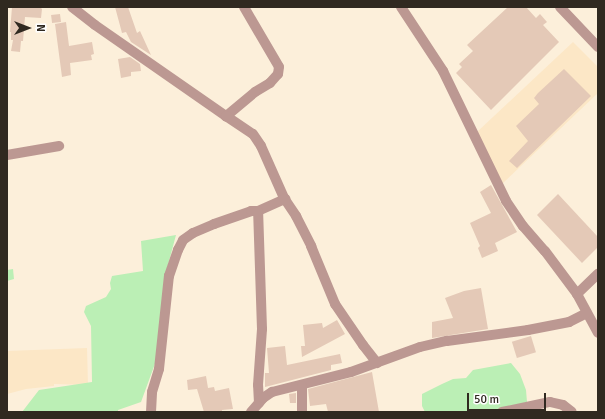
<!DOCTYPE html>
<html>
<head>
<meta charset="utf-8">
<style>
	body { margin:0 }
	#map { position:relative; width:605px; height:419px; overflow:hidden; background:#fcefda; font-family:Signika,sans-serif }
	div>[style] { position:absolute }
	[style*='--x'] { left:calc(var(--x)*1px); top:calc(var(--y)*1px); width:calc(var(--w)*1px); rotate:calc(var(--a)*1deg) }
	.built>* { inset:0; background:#fce7c6 }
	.green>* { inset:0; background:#bbefb5 }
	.building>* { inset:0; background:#e4c9b7; transform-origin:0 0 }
	.minor>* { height:10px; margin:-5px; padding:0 5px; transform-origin:5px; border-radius:5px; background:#bc9892 }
	.tertiary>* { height:10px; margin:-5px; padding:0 5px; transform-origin:5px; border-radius:5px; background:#bc9892 }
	span { translate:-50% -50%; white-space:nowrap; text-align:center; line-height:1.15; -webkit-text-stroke:3px #fefefe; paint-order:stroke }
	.frame { position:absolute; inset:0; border:8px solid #302920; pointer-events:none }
	.north { position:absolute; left:8px; top:8px; width:40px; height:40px; -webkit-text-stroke:3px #fefefe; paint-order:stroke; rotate:90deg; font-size:11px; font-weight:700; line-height:16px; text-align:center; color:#302920 }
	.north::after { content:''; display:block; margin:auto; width:14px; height:18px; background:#302920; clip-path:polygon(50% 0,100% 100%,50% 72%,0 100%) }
	.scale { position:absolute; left:467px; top:393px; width:79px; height:18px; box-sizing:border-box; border:2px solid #302920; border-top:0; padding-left:5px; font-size:12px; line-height:14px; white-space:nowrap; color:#302920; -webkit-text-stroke:3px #fefefe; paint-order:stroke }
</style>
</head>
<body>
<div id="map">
	<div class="built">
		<i style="clip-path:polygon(573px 42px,598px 67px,598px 93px,502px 184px,477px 132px)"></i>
		<i style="clip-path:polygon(87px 348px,88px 385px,54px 384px,54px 386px,26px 389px,7px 394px,7px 351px)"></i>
	</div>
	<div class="green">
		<i style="clip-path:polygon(176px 235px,165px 276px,156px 361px,141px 402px,118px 410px,118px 412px,22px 412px,39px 390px,92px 382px,91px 326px,84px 312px,86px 306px,106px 297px,111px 289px,110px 283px,112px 276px,143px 271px,141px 241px)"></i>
		<i style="clip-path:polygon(13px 269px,14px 279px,7px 281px,7px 270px)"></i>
		<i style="clip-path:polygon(511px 363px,520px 374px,526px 390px,527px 402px,491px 412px,425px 412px,422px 406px,422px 394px,442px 384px,453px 379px,466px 378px,473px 370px)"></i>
	</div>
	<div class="building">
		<i style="clip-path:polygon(12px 7px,40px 7px,42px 9px,41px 18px,25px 17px,23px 41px,21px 41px,20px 52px,11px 51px,13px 40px,11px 40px,11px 32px,10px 32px)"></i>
		<i style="clip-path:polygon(115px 7px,128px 7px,137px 33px,140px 31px,151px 55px,131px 42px,126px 32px,122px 33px)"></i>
		<i style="clip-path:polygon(508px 7px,526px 7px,536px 18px,540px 14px,547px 22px,543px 25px,559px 42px,491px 110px,456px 73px,462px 67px,459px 64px,473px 51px,467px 45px)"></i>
		<i style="left:60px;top:14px;width:8px;height:9px;rotate:83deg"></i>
		<i style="clip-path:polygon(66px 22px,69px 46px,92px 42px,94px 54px,91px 55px,92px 60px,70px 63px,71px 75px,62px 77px,55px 24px)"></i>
		<i style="clip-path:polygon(130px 57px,140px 64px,141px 71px,131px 72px,131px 76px,121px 78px,118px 59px)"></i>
		<i style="clip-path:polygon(564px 69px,591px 96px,517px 168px,509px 161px,528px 141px,516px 126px,539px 104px,534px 98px,538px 93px)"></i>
		<i style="clip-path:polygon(491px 185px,517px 232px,495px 243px,498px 251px,482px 258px,478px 248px,480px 246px,470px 223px,491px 213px,480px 192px)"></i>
		<i style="clip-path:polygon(558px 194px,598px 237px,598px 247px,582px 263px,537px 215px)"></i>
		<i style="clip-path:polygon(481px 288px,488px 329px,432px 338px,432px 322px,453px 318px,445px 298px,464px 291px)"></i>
		<i style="clip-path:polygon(337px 320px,345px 334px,302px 357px,301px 346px,305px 346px,303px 325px,322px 323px,323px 328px)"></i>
		<i style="left:531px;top:336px;width:17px;height:20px;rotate:73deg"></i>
		<i style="clip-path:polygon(285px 346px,287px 365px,340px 354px,342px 363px,331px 365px,331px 370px,265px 387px,265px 373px,269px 373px,267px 348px)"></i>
		<i style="clip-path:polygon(372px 372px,379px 412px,328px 412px,326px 404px,310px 406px,308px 389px)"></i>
		<i style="clip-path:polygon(206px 376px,208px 388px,214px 387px,215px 391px,229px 388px,233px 409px,222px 410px,222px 412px,204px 412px,197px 389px,188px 390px,187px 380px)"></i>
		<i style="clip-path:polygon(296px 393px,296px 403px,290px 403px,289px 394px)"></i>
	</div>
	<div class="minor">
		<i style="--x:72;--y:7;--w:29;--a:38"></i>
		<i style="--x:95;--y:25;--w:160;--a:34.8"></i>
		<i style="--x:244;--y:7;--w:69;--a:59.7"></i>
		<i style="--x:279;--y:67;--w:7;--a:98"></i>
		<i style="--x:278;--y:74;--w:12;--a:132"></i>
		<i style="--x:270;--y:83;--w:17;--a:149"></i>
		<i style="--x:255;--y:92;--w:38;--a:140"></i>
		<i style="--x:226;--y:116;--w:32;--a:34"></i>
		<i style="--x:253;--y:134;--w:14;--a:56"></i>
		<i style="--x:261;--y:146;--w:57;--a:66.1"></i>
		<i style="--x:284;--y:198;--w:22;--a:56"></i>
		<i style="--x:296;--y:216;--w:34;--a:63"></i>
		<i style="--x:311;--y:246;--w:63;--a:67.5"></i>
		<i style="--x:335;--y:304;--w:50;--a:55.7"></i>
		<i style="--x:363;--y:345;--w:23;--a:52"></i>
		<i style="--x:401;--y:7;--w:77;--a:56.7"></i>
		<i style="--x:443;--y:71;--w:144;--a:64.1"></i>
		<i style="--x:506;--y:201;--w:30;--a:56"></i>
		<i style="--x:523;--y:226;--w:33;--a:49"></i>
		<i style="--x:545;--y:251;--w:54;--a:53.3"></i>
		<i style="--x:577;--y:294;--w:44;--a:61.7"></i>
		<i style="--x:7;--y:155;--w:53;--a:-9.8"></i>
		<i style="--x:577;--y:294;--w:29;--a:-44"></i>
		<i style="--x:259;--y:403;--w:18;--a:-93"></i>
		<i style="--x:258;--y:385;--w:56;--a:-85.9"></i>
		<i style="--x:262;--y:329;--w:118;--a:-91.9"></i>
		<i style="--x:258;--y:211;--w:30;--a:-24"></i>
		<i style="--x:151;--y:412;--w:20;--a:-87"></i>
		<i style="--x:152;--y:392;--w:24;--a:-73"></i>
		<i style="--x:159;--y:369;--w:94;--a:-83.9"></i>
		<i style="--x:169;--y:276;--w:28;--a:-71"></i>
		<i style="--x:178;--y:250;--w:11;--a:-63"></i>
		<i style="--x:183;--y:240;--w:12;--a:-35"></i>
		<i style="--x:193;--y:233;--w:23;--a:-23"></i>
		<i style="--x:214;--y:224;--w:39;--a:-19"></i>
		<i style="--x:251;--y:211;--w:7;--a:0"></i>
		<i style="--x:251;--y:412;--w:18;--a:-49"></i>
		<i style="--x:263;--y:398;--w:11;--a:-34"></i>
		<i style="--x:272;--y:392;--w:81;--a:-14.2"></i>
		<i style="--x:351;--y:372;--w:73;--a:-19.9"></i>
		<i style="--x:420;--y:347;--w:28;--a:-13"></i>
		<i style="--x:447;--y:341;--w:82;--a:-7.7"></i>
		<i style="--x:528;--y:330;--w:42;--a:-11"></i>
		<i style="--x:569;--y:322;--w:20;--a:-27"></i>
		<i style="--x:302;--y:412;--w:26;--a:-90"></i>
		<i style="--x:502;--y:412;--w:49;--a:-11.8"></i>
		<i style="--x:550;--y:402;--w:13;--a:13"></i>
		<i style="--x:563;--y:405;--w:11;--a:38"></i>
	</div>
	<div class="tertiary">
		<i style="--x:560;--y:7;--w:55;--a:46.5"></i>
	</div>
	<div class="frame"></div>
	<div class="north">N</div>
	<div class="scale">50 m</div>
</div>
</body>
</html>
